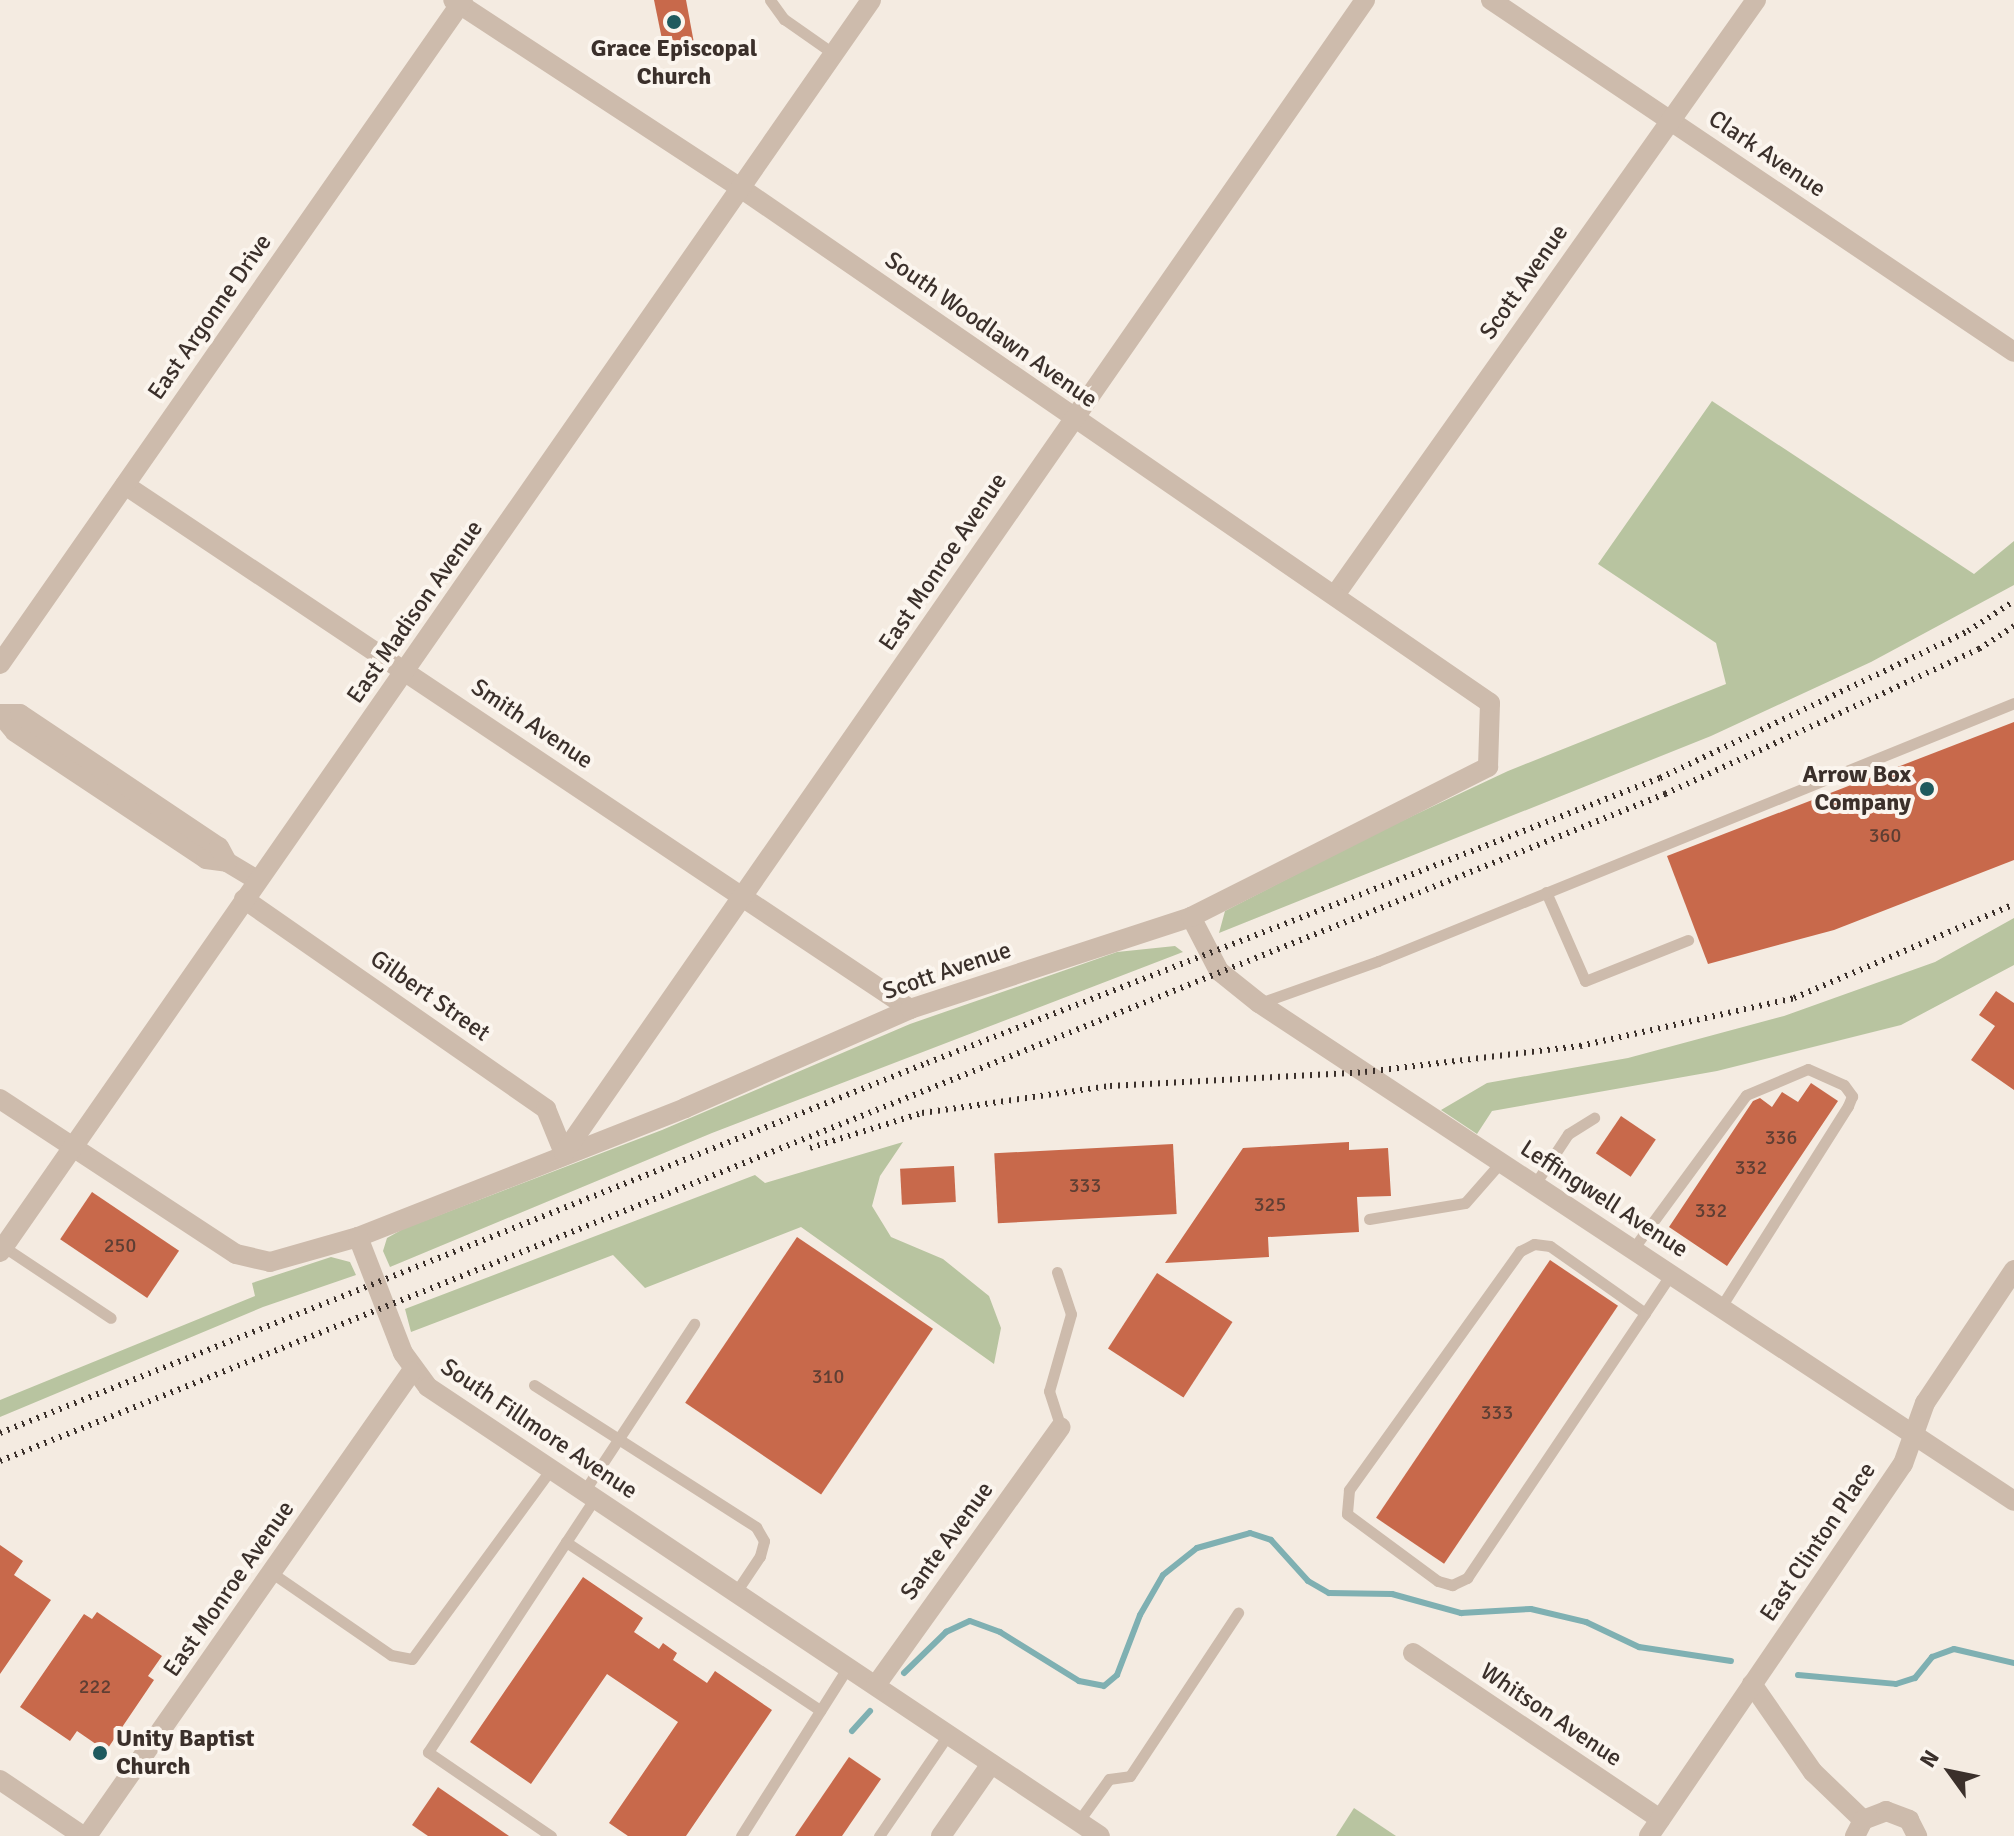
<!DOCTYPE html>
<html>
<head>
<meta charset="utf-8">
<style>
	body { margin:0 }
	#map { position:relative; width:2014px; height:1836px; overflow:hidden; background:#f4ebe1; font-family:Signika,sans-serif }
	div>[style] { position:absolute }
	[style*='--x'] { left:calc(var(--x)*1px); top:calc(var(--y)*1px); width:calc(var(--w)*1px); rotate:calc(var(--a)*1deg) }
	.green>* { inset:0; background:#b8c4a0 }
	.stream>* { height:6px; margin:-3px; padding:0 3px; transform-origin:3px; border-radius:3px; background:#7fb0b2 }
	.building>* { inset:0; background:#c8694b; transform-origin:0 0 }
	.service>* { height:11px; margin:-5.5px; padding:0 5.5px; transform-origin:5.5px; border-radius:5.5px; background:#cdbbac }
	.minor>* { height:20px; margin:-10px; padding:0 10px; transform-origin:10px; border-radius:10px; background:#cdbbac }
	.tertiary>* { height:20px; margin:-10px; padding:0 10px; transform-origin:10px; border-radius:10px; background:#cdbbac }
	.rail>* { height:6px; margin-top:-3px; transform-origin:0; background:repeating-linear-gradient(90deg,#3b302b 0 2px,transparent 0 8px) }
	.dots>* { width:22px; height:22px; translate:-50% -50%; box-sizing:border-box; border:4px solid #fbf5ee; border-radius:50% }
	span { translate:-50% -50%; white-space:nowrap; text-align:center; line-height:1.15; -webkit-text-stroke:8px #fbf5ee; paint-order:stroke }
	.number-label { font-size:20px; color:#5e3e33 }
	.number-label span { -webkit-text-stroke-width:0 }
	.poi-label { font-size:24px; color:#3b302b; font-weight:700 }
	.right { translate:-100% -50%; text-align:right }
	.left { translate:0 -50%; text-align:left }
	.street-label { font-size:24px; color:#3b302b }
	.north { position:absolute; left:1910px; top:1732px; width:80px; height:80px; -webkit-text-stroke:6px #fbf5ee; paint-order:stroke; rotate:303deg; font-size:22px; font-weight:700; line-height:32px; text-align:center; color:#3b302b }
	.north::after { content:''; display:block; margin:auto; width:28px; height:36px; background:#3b302b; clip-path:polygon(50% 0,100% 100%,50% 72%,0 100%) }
</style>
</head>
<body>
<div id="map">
	<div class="green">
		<i style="clip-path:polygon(1712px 401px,1974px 574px,2014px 541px,2014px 585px,1871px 662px,1711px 736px,1219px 933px,1225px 911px,1376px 833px,1508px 771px,1726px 684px,1716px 643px,1598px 564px)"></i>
		<i style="clip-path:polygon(2014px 918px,2014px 965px,1901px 1025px,1717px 1071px,1492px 1111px,1477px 1134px,1441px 1110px,1487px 1083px,1628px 1058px,1784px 1016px,1935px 962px)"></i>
		<i style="clip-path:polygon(1175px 946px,1183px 952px,712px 1133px,390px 1267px,383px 1251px,387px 1238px,403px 1229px,662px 1130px,910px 1024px,1117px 952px)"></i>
		<i style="clip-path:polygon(903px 1142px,880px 1176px,872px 1206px,891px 1237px,943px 1259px,989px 1296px,1001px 1328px,994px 1364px,801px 1227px,645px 1288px,613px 1255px,411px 1332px,405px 1309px,755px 1175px,765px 1183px)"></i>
		<i style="clip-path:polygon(331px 1257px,350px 1262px,356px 1275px,263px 1307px,0 1417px,0 1400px,255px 1296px,252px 1283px)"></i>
		<i style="clip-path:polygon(1354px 1808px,1396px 1836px,1336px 1836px)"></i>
	</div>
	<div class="stream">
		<i style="--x:904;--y:1673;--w:59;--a:-44.3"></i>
		<i style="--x:946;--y:1632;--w:26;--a:-25"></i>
		<i style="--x:970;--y:1621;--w:32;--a:20"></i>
		<i style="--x:1000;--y:1632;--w:93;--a:31.8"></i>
		<i style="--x:1079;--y:1681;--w:25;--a:11"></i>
		<i style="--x:1104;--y:1686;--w:17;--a:-40"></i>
		<i style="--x:1117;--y:1675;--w:64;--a:-69"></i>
		<i style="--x:1140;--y:1615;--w:46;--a:-60.1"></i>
		<i style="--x:1163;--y:1575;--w:43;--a:-38.5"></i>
		<i style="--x:1197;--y:1548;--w:55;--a:-15.8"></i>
		<i style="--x:1250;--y:1533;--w:22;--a:18"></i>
		<i style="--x:1271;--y:1540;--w:55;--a:47.9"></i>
		<i style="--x:1308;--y:1581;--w:24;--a:30"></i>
		<i style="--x:1329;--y:1593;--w:63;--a:0.9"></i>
		<i style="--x:1392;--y:1594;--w:72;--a:15.4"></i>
		<i style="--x:1461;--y:1613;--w:70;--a:-3.3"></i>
		<i style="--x:1531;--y:1609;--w:57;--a:13.3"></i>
		<i style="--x:1586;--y:1622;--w:59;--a:25.3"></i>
		<i style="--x:1639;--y:1647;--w:93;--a:8.7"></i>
		<i style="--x:1798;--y:1675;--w:98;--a:5.2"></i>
		<i style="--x:1896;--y:1684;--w:20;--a:-18"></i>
		<i style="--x:1915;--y:1678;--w:27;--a:-51"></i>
		<i style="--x:1932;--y:1657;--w:23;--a:-20"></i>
		<i style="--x:1954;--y:1649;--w:62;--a:13.1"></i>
		<i style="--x:852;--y:1731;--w:27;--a:-48"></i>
	</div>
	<div class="building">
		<i style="clip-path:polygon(654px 0,686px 0,694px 43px,664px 49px)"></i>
		<i style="clip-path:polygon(2014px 722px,2014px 860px,1834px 930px,1708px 964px,1667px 856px)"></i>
		<i style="clip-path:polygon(1996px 991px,2014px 1003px,2014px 1090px,1971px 1060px,1995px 1026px,1979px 1015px)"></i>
		<i style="clip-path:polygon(1811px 1083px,1838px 1101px,1727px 1266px,1669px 1227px,1753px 1101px,1760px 1098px,1772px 1107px,1782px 1092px,1798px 1102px)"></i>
		<i style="left:1621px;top:1116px;width:42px;height:45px;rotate:34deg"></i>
		<i style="clip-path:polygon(1349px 1142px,1349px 1150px,1388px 1148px,1391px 1196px,1357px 1197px,1359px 1232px,1268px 1237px,1269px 1257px,1165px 1263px,1243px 1148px)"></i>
		<i style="left:1173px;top:1144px;width:70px;height:179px;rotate:87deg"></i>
		<i style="left:954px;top:1166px;width:36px;height:54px;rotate:87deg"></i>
		<i style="left:92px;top:1192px;width:105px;height:57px;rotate:34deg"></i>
		<i style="left:797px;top:1237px;width:164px;height:200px;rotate:34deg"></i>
		<i style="left:1550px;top:1260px;width:82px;height:311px;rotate:34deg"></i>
		<i style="left:1157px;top:1273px;width:90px;height:90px;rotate:33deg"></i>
		<i style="clip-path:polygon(0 1545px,23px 1561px,14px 1575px,51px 1600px,0 1674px)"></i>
		<i style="clip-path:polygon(583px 1577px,643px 1618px,634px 1632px,659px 1649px,663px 1643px,677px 1653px,673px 1660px,707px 1683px,715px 1671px,772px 1710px,686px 1836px,628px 1836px,609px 1823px,678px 1722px,607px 1674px,531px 1784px,470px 1742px)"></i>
		<i style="clip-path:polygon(97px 1612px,162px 1656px,148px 1676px,154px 1680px,106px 1751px,77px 1731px,70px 1741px,20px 1707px,84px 1614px,92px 1619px)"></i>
		<i style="clip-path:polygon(849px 1757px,881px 1779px,842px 1836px,795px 1836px)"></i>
		<i style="clip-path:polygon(438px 1787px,509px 1836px,428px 1836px,412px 1825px)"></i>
	</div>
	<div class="service">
		<i style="--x:770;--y:0;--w:24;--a:54"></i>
		<i style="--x:784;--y:19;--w:61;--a:35"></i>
		<i style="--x:1546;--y:892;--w:97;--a:66.3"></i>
		<i style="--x:1585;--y:981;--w:111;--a:-21.7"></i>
		<i style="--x:1260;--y:1003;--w:125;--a:-19.6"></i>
		<i style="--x:1378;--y:961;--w:686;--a:-22.08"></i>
		<i style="--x:1535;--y:1184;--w:60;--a:-56.6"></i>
		<i style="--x:1568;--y:1134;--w:31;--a:-32"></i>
		<i style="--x:1369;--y:1219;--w:97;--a:-9.5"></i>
		<i style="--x:1465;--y:1203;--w:55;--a:-48.7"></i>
		<i style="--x:4;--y:1247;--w:128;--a:33.6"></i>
		<i style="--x:1633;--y:1249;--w:191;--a:-53.7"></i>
		<i style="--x:1746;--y:1095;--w:67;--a:-22.8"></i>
		<i style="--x:1808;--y:1069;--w:39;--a:24"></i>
		<i style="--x:1844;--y:1085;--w:14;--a:54"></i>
		<i style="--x:1852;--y:1096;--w:11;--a:112"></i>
		<i style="--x:1848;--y:1106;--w:238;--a:122.3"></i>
		<i style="--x:1057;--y:1272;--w:44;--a:71.6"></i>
		<i style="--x:1071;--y:1314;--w:80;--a:105.9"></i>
		<i style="--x:1049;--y:1391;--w:38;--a:72"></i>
		<i style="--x:1645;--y:1313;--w:116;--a:-144.8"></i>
		<i style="--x:1550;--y:1246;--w:16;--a:-173"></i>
		<i style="--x:1534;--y:1244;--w:16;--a:153"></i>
		<i style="--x:1520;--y:1251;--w:294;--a:125.6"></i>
		<i style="--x:1349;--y:1490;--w:24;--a:95"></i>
		<i style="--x:1347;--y:1514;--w:113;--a:36.4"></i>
		<i style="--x:1438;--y:1581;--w:15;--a:16"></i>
		<i style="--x:1452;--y:1585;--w:17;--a:-25"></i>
		<i style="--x:1467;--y:1578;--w:319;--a:-56.1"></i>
		<i style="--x:1645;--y:1313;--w:47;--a:-56.3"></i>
		<i style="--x:534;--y:1385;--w:264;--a:32.6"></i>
		<i style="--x:756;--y:1527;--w:16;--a:60"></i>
		<i style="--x:764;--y:1541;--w:16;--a:105"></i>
		<i style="--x:760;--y:1556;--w:43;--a:123.7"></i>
		<i style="--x:585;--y:1490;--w:199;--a:-56.7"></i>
		<i style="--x:595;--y:1498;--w:53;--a:123.4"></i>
		<i style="--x:566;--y:1542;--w:305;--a:33.5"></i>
		<i style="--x:272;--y:1573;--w:145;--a:34.6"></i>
		<i style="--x:391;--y:1655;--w:21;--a:11"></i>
		<i style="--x:412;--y:1659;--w:237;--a:-53.8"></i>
		<i style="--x:1078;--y:1822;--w:53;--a:-54.2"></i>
		<i style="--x:1109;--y:1779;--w:21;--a:-8"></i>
		<i style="--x:1130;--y:1776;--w:196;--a:-56.5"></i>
		<i style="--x:551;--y:1836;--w:149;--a:-145.7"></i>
		<i style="--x:428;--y:1752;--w:251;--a:-56.7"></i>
		<i style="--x:741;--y:1836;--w:200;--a:-57.7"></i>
		<i style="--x:879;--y:1836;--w:122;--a:-55.7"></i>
	</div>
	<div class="minor">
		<i style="--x:1491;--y:0;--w:630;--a:33.94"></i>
		<i style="--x:125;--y:485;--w:944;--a:33.72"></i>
		<i style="--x:1335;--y:595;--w:729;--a:-54.72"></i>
		<i style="--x:0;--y:714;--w:23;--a:50"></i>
		<i style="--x:15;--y:732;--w:229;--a:33.6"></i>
		<i style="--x:206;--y:859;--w:21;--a:8"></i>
		<i style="--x:227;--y:862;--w:35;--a:31"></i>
		<i style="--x:0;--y:714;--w:20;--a:0"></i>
		<i style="--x:20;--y:714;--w:239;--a:33.8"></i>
		<i style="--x:219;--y:847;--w:17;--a:62"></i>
		<i style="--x:244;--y:899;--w:368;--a:34.8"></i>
		<i style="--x:546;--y:1109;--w:48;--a:67.8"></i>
		<i style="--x:1191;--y:917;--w:61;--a:62.6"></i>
		<i style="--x:1219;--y:971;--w:51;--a:38.7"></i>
		<i style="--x:1259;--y:1003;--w:904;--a:33.41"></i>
		<i style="--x:0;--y:1099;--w:282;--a:33.3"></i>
		<i style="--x:236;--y:1254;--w:35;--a:13"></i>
		<i style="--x:270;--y:1262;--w:91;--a:-15.9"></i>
		<i style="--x:358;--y:1237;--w:352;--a:-21.5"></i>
		<i style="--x:685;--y:1108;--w:246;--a:-23.7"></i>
		<i style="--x:910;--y:1009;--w:296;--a:-18.1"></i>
		<i style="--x:1191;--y:917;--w:333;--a:-26.8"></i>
		<i style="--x:1488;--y:767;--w:64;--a:-88.2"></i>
		<i style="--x:1490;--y:703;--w:908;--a:-145.5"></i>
		<i style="--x:742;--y:189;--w:345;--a:-146.8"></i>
		<i style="--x:564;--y:1153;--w:1404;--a:-55.21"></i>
		<i style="--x:358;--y:1237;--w:124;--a:68.8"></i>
		<i style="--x:403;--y:1353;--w:42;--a:53.7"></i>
		<i style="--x:428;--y:1387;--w:808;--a:33.75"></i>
		<i style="--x:0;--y:1252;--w:1525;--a:-55.17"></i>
		<i style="--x:1413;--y:1653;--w:298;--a:33.9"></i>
		<i style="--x:1752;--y:1684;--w:107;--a:55.3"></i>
		<i style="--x:1813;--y:1772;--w:69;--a:43.8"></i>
		<i style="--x:876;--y:1685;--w:317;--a:-54.4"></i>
		<i style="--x:0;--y:1780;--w:100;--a:34"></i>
		<i style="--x:87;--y:1836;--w:567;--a:-55.05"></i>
		<i style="--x:941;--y:1836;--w:88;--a:-55.2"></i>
		<i style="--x:1649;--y:1836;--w:450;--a:-55.7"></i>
		<i style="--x:1903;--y:1464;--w:65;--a:-70.2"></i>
		<i style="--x:1925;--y:1403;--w:160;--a:-56.2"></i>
		<i style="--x:1855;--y:1836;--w:18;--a:-63"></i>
		<i style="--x:1863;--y:1820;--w:25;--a:-21"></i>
		<i style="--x:1886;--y:1811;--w:25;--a:21"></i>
		<i style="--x:1909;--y:1820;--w:18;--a:63"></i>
	</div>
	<div class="tertiary">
		<i style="--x:0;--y:664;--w:809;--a:-55.11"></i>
	</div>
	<div class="rail">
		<i style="--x:810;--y:1148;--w:117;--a:-17.4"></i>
		<i style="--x:922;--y:1113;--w:190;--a:-8.2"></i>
		<i style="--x:1110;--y:1086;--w:255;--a:-3.1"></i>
		<i style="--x:1365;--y:1072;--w:217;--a:-6.9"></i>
		<i style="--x:1580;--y:1046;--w:219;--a:-12.6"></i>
		<i style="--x:1794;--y:998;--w:239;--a:-23.1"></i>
		<i style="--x:0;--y:1433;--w:998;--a:-21.76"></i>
		<i style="--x:927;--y:1063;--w:786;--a:-21.25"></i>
		<i style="--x:1660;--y:778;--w:341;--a:-25.5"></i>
		<i style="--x:1968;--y:631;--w:55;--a:-33.1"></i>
		<i style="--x:0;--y:1461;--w:1794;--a:-21.83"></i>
		<i style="--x:1665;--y:794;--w:346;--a:-24.8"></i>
		<i style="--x:1979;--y:649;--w:42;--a:-33.3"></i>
	</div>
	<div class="dots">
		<i style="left:674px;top:22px;background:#1f5a5e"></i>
		<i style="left:1927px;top:789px;background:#1f5a5e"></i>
		<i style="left:100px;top:1753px;background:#1f5a5e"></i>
	</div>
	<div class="number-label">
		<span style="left:1885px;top:835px">360</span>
		<span style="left:1781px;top:1137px">336</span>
		<span style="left:1751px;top:1167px">332</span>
		<span style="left:1085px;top:1185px">333</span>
		<span style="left:1270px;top:1204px">325</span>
		<span style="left:1711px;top:1210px">332</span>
		<span style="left:120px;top:1245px">250</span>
		<span style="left:828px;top:1376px">310</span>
		<span style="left:1497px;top:1412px">333</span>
		<span style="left:95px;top:1686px">222</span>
	</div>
	<div class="poi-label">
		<span style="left:674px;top:63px">Grace Episcopal<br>Church</span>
		<span class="right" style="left:1911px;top:789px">Arrow Box<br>Company</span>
		<span class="left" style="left:116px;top:1753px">Unity Baptist<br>Church</span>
	</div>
	<div class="street-label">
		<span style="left:1767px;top:154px;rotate:34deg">Clark Avenue</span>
		<span style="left:1524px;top:282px;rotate:-55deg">Scott Avenue</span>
		<span style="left:210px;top:317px;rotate:-55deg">East Argonne Drive</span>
		<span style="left:991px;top:330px;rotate:35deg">South Woodlawn Avenue</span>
		<span style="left:943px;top:562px;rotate:-56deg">East Monroe Avenue</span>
		<span style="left:415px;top:612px;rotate:-55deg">East Madison Avenue</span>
		<span style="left:532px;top:724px;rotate:34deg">Smith Avenue</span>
		<span style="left:947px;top:971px;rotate:-19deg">Scott Avenue</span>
		<span style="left:430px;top:996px;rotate:35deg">Gilbert Street</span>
		<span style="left:1604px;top:1199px;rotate:33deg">Leffingwell Avenue</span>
		<span style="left:539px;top:1429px;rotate:34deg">South Fillmore Avenue</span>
		<span style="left:947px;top:1541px;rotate:-54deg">Sante Avenue</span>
		<span style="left:1818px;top:1542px;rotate:-56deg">East Clinton Place</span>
		<span style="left:229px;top:1589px;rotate:-55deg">East Monroe Avenue</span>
		<span style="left:1551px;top:1715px;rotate:34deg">Whitson Avenue</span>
	</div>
	<div class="north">N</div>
</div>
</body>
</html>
